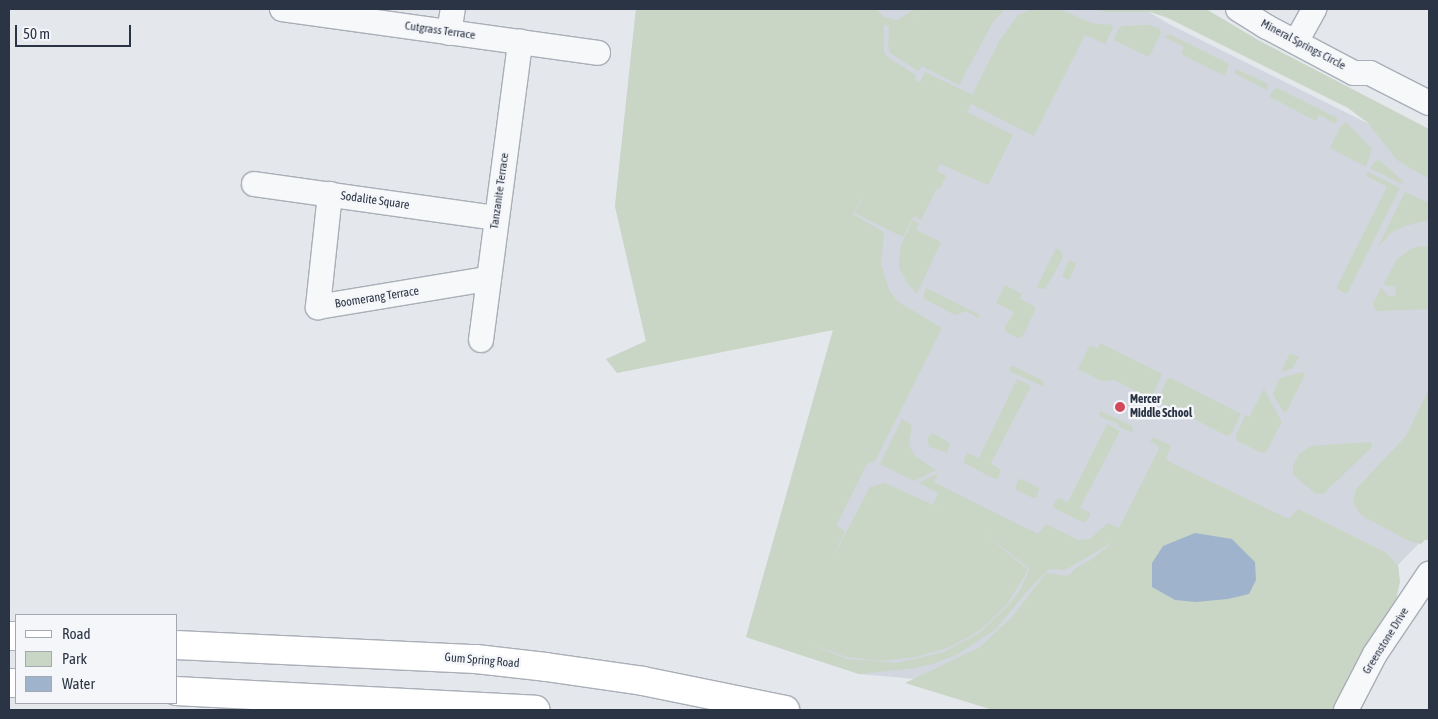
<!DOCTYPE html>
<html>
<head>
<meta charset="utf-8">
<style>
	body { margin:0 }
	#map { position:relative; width:1438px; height:719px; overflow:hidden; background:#e4e7ec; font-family:"Asap Condensed",sans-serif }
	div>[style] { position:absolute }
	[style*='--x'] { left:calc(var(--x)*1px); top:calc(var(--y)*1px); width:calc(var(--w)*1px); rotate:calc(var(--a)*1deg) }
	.built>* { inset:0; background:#d2d6de }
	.green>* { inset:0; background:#c9d6c5; transform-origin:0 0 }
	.water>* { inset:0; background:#9fb4cc }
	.roads { filter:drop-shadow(1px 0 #a9aeb7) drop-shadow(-1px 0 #a9aeb7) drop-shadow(0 1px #a9aeb7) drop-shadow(0 -1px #a9aeb7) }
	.minor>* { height:24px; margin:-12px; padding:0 12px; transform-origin:12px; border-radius:12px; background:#f7f8fa }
	.major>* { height:28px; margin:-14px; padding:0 14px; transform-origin:14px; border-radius:14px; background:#fff }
	.dots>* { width:14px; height:14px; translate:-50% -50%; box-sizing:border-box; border:2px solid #f4f6f9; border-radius:50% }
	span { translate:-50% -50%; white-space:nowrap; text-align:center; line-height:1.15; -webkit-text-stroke:5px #f4f6f9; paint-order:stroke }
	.street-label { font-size:12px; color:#2b3445 }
	.poi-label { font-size:12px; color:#2b3445; font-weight:700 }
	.left { translate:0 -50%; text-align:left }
	.frame { position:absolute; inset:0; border:10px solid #2b3445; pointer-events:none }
	.legend { position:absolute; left:15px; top:614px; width:162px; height:90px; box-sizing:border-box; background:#f4f6f9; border:1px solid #a4a8b1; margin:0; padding:6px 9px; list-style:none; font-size:15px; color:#2b3445 }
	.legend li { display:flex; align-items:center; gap:10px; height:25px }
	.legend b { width:25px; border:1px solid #a4a8b1 }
	.scale { position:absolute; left:15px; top:25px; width:116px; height:22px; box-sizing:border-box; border:2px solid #2b3445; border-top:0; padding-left:6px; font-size:15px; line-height:18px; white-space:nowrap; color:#2b3445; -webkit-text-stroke:4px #f4f6f9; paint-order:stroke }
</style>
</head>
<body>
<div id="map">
	<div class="built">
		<i style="clip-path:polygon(636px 9px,1144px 9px,1169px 24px,1429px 154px,1429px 533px,1398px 565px,1388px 554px,1369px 550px,1120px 539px,950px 682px,859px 674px,746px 637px,833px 330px,646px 341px,615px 206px)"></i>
	</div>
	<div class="green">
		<i style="clip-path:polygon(evenodd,636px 9px,876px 9px,884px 17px,898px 20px,914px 9px,923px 9px,910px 22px,924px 9px,1005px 9px,993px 22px,959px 85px,922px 66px,918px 71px,890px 53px,888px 47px,889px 27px,884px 24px,884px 53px,889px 58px,916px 75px,915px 80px,920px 82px,925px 72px,975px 96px,973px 93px,1000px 40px,1018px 15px,1032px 9px,1060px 9px,1091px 23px,1112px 25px,1113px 28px,1105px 44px,1085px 35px,1034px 136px,971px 104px,967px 112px,1013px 135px,988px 185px,940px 164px,937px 171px,946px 176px,940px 189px,937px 188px,921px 220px,914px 216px,903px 237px,855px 213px,867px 188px,853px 214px,882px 231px,884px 236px,881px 264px,889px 290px,897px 301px,942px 328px,875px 461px,867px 464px,836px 526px,845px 531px,830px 563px,870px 487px,885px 483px,940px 508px,933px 504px,938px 493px,919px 483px,938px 473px,934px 482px,1038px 534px,1046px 524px,1078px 540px,1090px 539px,1108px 523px,1119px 528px,1160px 447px,1150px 441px,1153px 437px,1171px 446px,1166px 459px,1172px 463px,1289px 519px,1298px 509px,1388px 554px,1398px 565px,1400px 582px,1396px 600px,1350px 673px,1333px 710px,993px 710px,905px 683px,980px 647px,1013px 616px,1046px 573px,1068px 576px,1077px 567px,1089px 561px,1109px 546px,1112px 540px,1108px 545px,1065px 570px,1049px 569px,1029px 589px,995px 630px,956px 655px,933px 664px,915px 668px,859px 674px,746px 637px,833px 330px,617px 373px,606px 359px,646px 341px,615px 206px,636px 9px,980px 530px,1030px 569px,1019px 592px,1011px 602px,981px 632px,944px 652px,897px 663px,847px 659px,802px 641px,847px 657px,881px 661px,916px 657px,950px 647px,982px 629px,1008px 603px,1028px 570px,980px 530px)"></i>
		<i style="clip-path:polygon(1092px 9px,1206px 9px,1258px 40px,1429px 129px,1429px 179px,1397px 160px,1368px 123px,1348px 108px,1168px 18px,1150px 12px,1105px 12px)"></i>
		<i style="clip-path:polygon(1149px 25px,1160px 29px,1161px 33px,1149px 57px,1114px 40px,1118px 29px,1123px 26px)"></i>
		<i style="clip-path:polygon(1169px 34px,1229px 64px,1225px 76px,1181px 54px,1184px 47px,1165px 37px)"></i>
		<i style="clip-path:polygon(1236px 69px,1268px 84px,1267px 90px,1234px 73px)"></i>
		<i style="clip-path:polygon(1277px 88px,1337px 118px,1336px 124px,1319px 115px,1316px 121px,1270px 97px,1273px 90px)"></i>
		<i style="clip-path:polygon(1346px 122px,1372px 149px,1366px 167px,1330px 148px,1341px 126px)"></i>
		<i style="clip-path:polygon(1378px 159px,1403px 181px,1402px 184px,1370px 168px)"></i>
		<i style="clip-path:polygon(1368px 172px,1400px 188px,1347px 294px,1337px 289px,1337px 286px,1387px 187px,1366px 176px)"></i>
		<i style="clip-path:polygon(1405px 192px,1429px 203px,1429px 220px,1405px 226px,1392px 232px,1378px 247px)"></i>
		<i style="clip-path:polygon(913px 220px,919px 223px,916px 230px,941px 242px,917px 294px,908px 284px,899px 268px,899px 260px,901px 245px)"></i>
		<i style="clip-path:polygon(1420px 246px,1429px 247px,1429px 309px,1376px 311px,1373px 304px,1381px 288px,1389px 296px,1394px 296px,1396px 294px,1395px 287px,1383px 285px,1397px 259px,1411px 249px)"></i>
		<i style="clip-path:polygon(1056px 248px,1061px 251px,1063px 257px,1046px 288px,1042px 289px,1037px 287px)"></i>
		<i style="left:1069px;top:260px;width:8px;height:18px;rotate:23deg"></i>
		<i style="clip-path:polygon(1005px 285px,1022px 294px,1020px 299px,1034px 306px,1035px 310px,1023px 336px,1018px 338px,1006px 332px,1005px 327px,1014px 312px,996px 303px)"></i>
		<i style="clip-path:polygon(926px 288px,980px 315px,978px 318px,966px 311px,955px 315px,923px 298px)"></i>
		<i style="clip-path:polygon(1100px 343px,1162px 374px,1153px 395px,1148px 397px,1114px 380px,1101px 381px,1078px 369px,1090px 345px,1098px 349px)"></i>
		<i style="clip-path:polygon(1290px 353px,1299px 357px,1292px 369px,1281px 372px)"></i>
		<i style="clip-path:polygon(1013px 366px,1043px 381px,1044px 387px,1011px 372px,1009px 368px)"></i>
		<i style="clip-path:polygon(1303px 372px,1305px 375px,1286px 412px,1283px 412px,1273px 394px,1280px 378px)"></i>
		<i style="clip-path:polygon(1171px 378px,1241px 414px,1231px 434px,1227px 436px,1160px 402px,1158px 398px,1167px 380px)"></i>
		<i style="clip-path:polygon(1017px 379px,1031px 386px,991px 463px,1001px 470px,998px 478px,995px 479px,964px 463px,964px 460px,968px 453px,979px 458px)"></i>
		<i style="clip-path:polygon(1264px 389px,1282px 422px,1266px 452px,1262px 453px,1237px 441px,1236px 436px,1245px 415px,1249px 417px)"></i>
		<i style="clip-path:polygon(1429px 389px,1429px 540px,1425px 540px,1421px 544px,1409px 541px,1366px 518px,1360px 514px,1353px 502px,1356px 489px,1406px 436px)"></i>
		<i style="clip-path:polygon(1101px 411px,1132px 426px,1133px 431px,1131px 432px,1118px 426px,1119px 424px,1101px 417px,1099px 413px)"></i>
		<i style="clip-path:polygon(902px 419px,912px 425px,909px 444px,915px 456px,936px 470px,914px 481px,880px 464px)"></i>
		<i style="clip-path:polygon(1107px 424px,1120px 431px,1080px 508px,1090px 513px,1090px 516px,1085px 522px,1080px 521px,1054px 508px,1053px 505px,1058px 498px,1068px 502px)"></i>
		<i style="clip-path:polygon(932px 433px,950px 443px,947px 453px,930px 447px,927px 439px)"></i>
		<i style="clip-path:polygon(1371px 442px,1372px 447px,1323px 494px,1315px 493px,1293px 475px,1293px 465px,1299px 454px,1311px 446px)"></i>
		<i style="clip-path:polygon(1021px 479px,1039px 488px,1037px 497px,1033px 498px,1015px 489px,1018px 480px)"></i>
	</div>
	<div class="water">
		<i style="clip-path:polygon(1195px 533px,1232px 539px,1255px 562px,1256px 580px,1249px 594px,1228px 599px,1196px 602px,1175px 600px,1152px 587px,1152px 563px,1163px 546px)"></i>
	</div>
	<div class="roads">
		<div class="minor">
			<i style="--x:282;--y:9;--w:319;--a:7.9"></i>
			<i style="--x:1238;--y:9;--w:34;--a:32"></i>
			<i style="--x:1267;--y:27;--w:98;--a:27.9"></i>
			<i style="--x:1354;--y:73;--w:16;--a:0"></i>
			<i style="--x:1370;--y:73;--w:66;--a:27"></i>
			<i style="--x:449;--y:33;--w:24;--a:-81"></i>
			<i style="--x:1296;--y:42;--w:38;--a:-61"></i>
			<i style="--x:254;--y:184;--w:244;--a:8"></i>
			<i style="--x:330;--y:194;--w:114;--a:96.1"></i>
			<i style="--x:318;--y:307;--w:172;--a:-9.4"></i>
			<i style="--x:481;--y:340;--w:301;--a:-82.5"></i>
			<i style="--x:1346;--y:710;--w:63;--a:-62.6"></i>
			<i style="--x:1375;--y:654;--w:97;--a:-56"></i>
		</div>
		<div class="major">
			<i style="--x:9;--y:636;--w:7;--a:0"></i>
			<i style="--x:176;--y:645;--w:300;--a:2.7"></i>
			<i style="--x:476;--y:659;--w:70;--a:6.5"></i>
			<i style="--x:546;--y:667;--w:98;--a:8.2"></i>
			<i style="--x:643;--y:681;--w:145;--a:11.5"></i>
			<i style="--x:9;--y:683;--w:7;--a:0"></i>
			<i style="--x:176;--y:691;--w:360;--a:3"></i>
		</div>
	</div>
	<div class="dots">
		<i style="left:1120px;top:407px;background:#d1495b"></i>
	</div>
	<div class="street-label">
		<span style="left:440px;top:31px;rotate:8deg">Cutgrass Terrace</span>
		<span style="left:1303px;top:45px;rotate:28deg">Mineral Springs Circle</span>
		<span style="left:500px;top:191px;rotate:-82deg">Tanzanite Terrace</span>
		<span style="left:375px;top:201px;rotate:8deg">Sodalite Square</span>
		<span style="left:377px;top:298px;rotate:-9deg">Boomerang Terrace</span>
		<span style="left:1386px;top:641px;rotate:-58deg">Greenstone Drive</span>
		<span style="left:482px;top:661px;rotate:5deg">Gum Spring Road</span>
	</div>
	<div class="poi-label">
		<span class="left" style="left:1130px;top:407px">Mercer<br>Middle School</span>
	</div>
	<div class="frame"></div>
	<ul class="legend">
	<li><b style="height:6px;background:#fff"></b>Road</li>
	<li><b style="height:14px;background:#c9d6c5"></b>Park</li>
	<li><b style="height:14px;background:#9fb4cc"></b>Water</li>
	</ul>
	<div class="scale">50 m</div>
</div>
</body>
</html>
